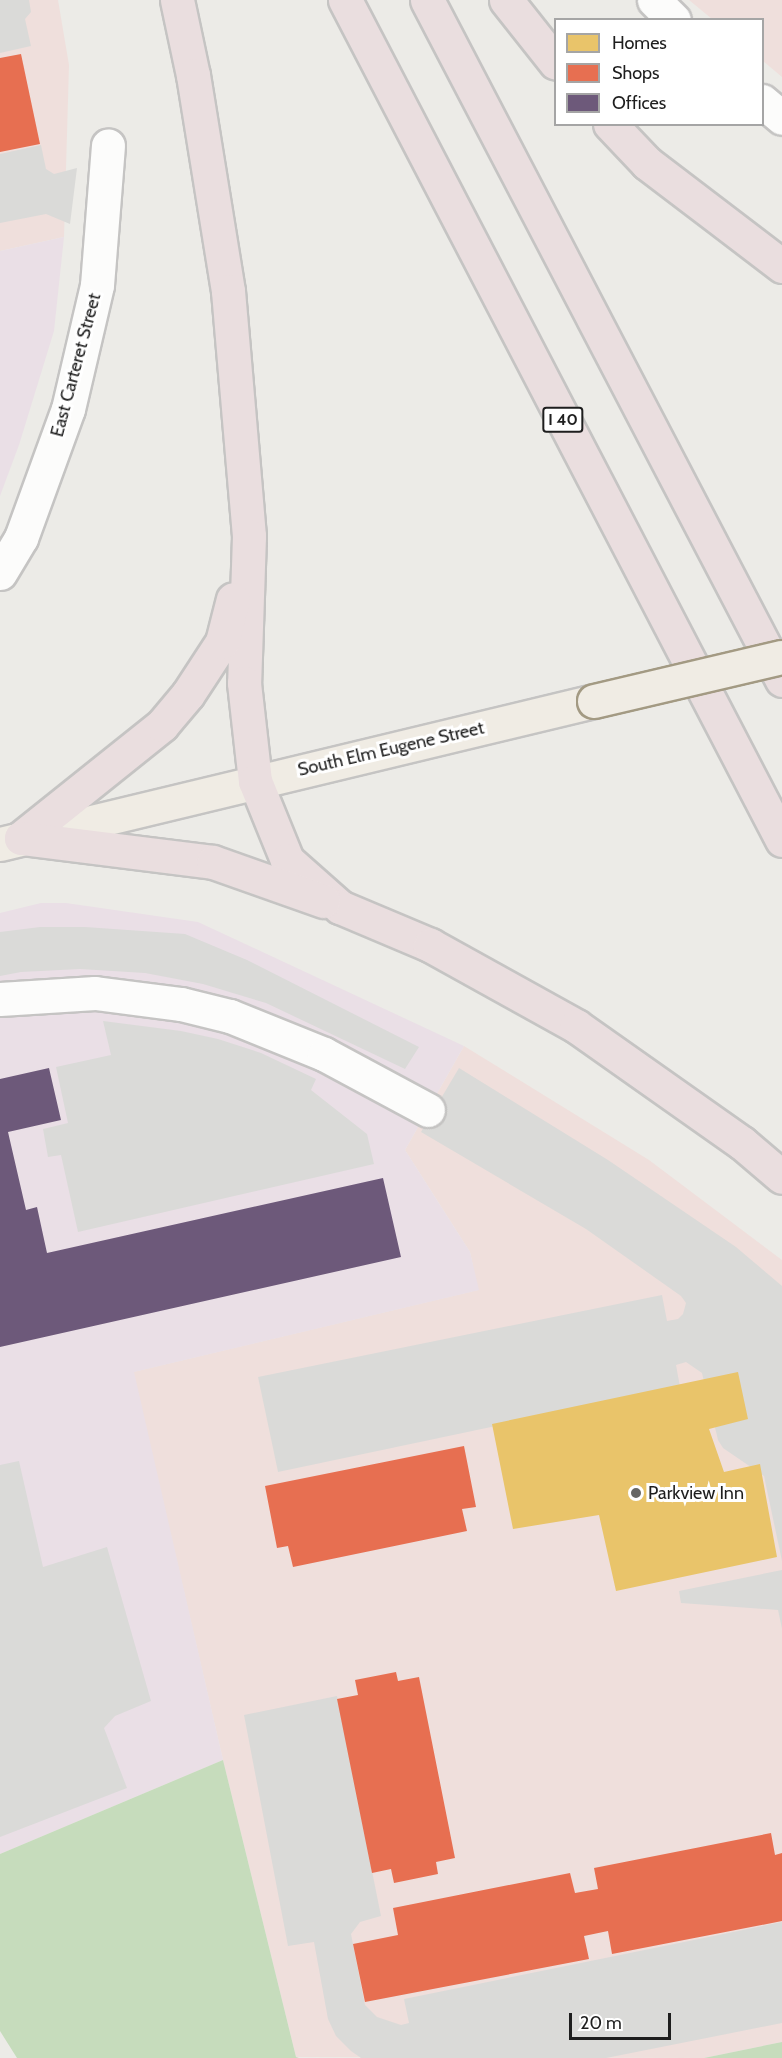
<!DOCTYPE html>
<html>
<head>
<meta charset="utf-8">
<style>
	body { margin:0 }
	#map { position:relative; width:782px; height:2058px; overflow:hidden; background:#ecebe7; font-family:Cabin,sans-serif }
	div>[style] { position:absolute }
	[style*='--x'] { left:calc(var(--x)*1px); top:calc(var(--y)*1px); width:calc(var(--w)*1px); rotate:calc(var(--a)*1deg) }
	.commercial>* { inset:0; background:#efdfdc }
	.industrial>* { inset:0; background:#eadfe6 }
	.religious>* { inset:0; background:#dadad8 }
	.forest>* { inset:0; background:#c6dcbc }
	.homes>* { inset:0; background:#e9c46a }
	.shops>* { inset:0; background:#e76f51 }
	.offices>* { inset:0; background:#6d597a }
	.roads { filter:drop-shadow(2px 0 #c5c4c3) drop-shadow(-2px 0 #c5c4c3) drop-shadow(0 2px #c5c4c3) drop-shadow(0 -2px #c5c4c3) }
	.minor>* { height:33px; margin:-16.5px; padding:0 16.5px; transform-origin:16.5px; border-radius:16.5px; background:#fcfcfb }
	.major>* { height:33px; margin:-16.5px; padding:0 16.5px; transform-origin:16.5px; border-radius:16.5px; background:#f0ece4 }
	.highway>* { height:33px; margin:-16.5px; padding:0 16.5px; transform-origin:16.5px; border-radius:16.5px; background:#eadedf }
	.bridges { filter:drop-shadow(2px 0 #a39a83) drop-shadow(-2px 0 #a39a83) drop-shadow(0 2px #a39a83) drop-shadow(0 -2px #a39a83) }
	.major-bridge>* { height:33px; margin:-16.5px; padding:0 16.5px; transform-origin:16.5px; border-radius:16.5px; background:#f0ece4 }
	.dots>* { width:16px; height:16px; translate:-50% -50%; box-sizing:border-box; border:3px solid #fff; border-radius:50% }
	span { translate:-50% -50%; white-space:nowrap; text-align:center; line-height:1.15; -webkit-text-stroke:6px #fff; paint-order:stroke }
	.shield-label span { padding:2px 4px; background:#fff; border:2px solid; border-radius:4px; -webkit-text-stroke-width:0 }
	.shield-label { font-size:16px; color:#1e1e1e; font-weight:700 }
	.street-label { font-size:18px; color:#1e1e1e }
	.poi-label { font-size:18px; color:#1e1e1e }
	.left { translate:0 -50%; text-align:left }
	.legend { position:absolute; left:554px; top:18px; width:210px; height:108px; box-sizing:border-box; background:#fff; border:2px solid #a5a5a5; margin:0; padding:8px 10px; list-style:none; font-size:18px; color:#1e1e1e }
	.legend li { display:flex; align-items:center; gap:12px; height:30px }
	.legend b { width:30px; border:2px solid #a5a5a5 }
	.scale { position:absolute; left:569px; top:2013px; width:102px; height:27px; box-sizing:border-box; border:3px solid #1e1e1e; border-top:0; padding-left:8px; font-size:18px; line-height:21px; white-space:nowrap; color:#1e1e1e; -webkit-text-stroke:4px #fff; paint-order:stroke }
</style>
</head>
<body>
<div id="map">
	<div class="commercial">
		<i style="clip-path:polygon(0 0,58px 0,69px 65px,64px 237px,0 251px)"></i>
		<i style="clip-path:polygon(689px 0,782px 0,782px 77px,763px 61px,762px 20px,712px 19px)"></i>
		<i style="clip-path:polygon(464px 1046px,649px 1160px,782px 1260px,782px 2042px,704px 2058px,296px 2057px,223px 1760px,133px 1372px,478px 1290px,470px 1252px,405px 1150px)"></i>
	</div>
	<div class="industrial">
		<i style="clip-path:polygon(64px 237px,54px 331px,19px 445px,0 496px,0 251px)"></i>
		<i style="clip-path:polygon(41px 903px,66px 903px,198px 922px,464px 1046px,405px 1150px,470px 1252px,479px 1290px,134px 1372px,223px 1760px,0 1854px,0 913px)"></i>
	</div>
	<div class="religious">
		<i style="clip-path:polygon(0 0,29px 0,31px 12px,25px 19px,31px 46px,0 53px)"></i>
		<i style="clip-path:polygon(41px 145px,46px 169px,54px 174px,77px 168px,70px 224px,46px 214px,0 223px,0 154px)"></i>
		<i style="clip-path:polygon(40px 927px,85px 927px,185px 934px,247px 960px,419px 1047px,405px 1069px,266px 1003px,203px 984px,145px 973px,80px 969px,21px 972px,0 976px,0 932px)"></i>
		<i style="clip-path:polygon(103px 1021px,181px 1031px,218px 1039px,261px 1053px,316px 1079px,311px 1090px,367px 1134px,374px 1164px,78px 1232px,61px 1155px,48px 1157px,43px 1129px,68px 1123px,56px 1067px,111px 1055px)"></i>
		<i style="clip-path:polygon(459px 1068px,608px 1160px,736px 1247px,782px 1286px,782px 1561px,764px 1476px,723px 1448px,718px 1440px,702px 1373px,686px 1362px,676px 1365px,680px 1387px,278px 1472px,258px 1377px,662px 1295px,667px 1321px,678px 1319px,683px 1314px,686px 1303px,681px 1296px,586px 1229px,421px 1132px)"></i>
		<i style="clip-path:polygon(19px 1461px,43px 1567px,107px 1547px,151px 1701px,115px 1716px,104px 1728px,127px 1788px,0 1837px,0 1465px)"></i>
		<i style="clip-path:polygon(782px 1570px,782px 1629px,778px 1610px,681px 1603px,679px 1591px)"></i>
		<i style="clip-path:polygon(337px 1696px,381px 1916px,360px 1922px,351px 1934px,365px 2005px,377px 2017px,401px 2025px,409px 2023px,404px 1999px,782px 1922px,782px 2023px,606px 2058px,361px 2058px,351px 2051px,336px 2036px,328px 2019px,314px 1942px,288px 1946px,244px 1715px)"></i>
	</div>
	<div class="forest">
		<i style="clip-path:polygon(223px 1760px,296px 2057px,299px 2058px,17px 2058px,0 2031px,0 1854px)"></i>
		<i style="clip-path:polygon(782px 2042px,782px 2058px,704px 2058px)"></i>
	</div>
	<div class="homes">
		<i style="clip-path:polygon(738px 1372px,748px 1419px,709px 1429px,724px 1472px,760px 1464px,777px 1557px,616px 1591px,599px 1515px,513px 1529px,492px 1424px)"></i>
	</div>
	<div class="shops">
		<i style="clip-path:polygon(21px 54px,40px 144px,0 152px,0 58px)"></i>
		<i style="clip-path:polygon(464px 1446px,476px 1507px,462px 1509px,467px 1531px,293px 1567px,288px 1546px,277px 1548px,265px 1486px)"></i>
		<i style="clip-path:polygon(396px 1672px,398px 1681px,419px 1677px,455px 1858px,436px 1862px,438px 1874px,394px 1883px,391px 1869px,372px 1873px,337px 1699px,358px 1695px,355px 1680px)"></i>
		<i style="clip-path:polygon(771px 1833px,775px 1855px,782px 1853px,782px 1921px,612px 1954px,608px 1931px,584px 1936px,589px 1959px,365px 2002px,353px 1944px,398px 1935px,393px 1908px,570px 1873px,575px 1893px,598px 1889px,594px 1868px)"></i>
	</div>
	<div class="offices">
		<i style="clip-path:polygon(49px 1068px,61px 1120px,8px 1132px,26px 1210px,37px 1207px,47px 1253px,383px 1178px,401px 1257px,0 1347px,0 1079px)"></i>
	</div>
	<div class="roads">
		<div class="minor">
			<i style="--x:654;--y:0;--w:28;--a:45"></i>
			<i style="--x:762;--y:101;--w:26;--a:40"></i>
			<i style="--x:0;--y:573;--w:41;--a:-59"></i>
			<i style="--x:21;--y:538;--w:137;--a:-70"></i>
			<i style="--x:68;--y:409;--w:127;--a:-76.8"></i>
			<i style="--x:97;--y:285;--w:140;--a:-85.5"></i>
			<i style="--x:0;--y:999;--w:95;--a:-3.6"></i>
			<i style="--x:95;--y:993;--w:87;--a:7.3"></i>
			<i style="--x:181;--y:1004;--w:50;--a:13.8"></i>
			<i style="--x:230;--y:1016;--w:101;--a:22"></i>
			<i style="--x:324;--y:1054;--w:118;--a:28.3"></i>
		</div>
		<div class="major">
			<i style="--x:0;--y:844;--w:611;--a:-13.54"></i>
		</div>
		<div class="highway">
			<i style="--x:177;--y:0;--w:77;--a:78"></i>
			<i style="--x:193;--y:75;--w:219;--a:80.8"></i>
			<i style="--x:228;--y:291;--w:246;--a:85.1"></i>
			<i style="--x:249;--y:536;--w:147;--a:91.9"></i>
			<i style="--x:244;--y:683;--w:99;--a:83.6"></i>
			<i style="--x:255;--y:781;--w:85;--a:67.9"></i>
			<i style="--x:287;--y:860;--w:71;--a:41.6"></i>
			<i style="--x:340;--y:907;--w:98;--a:22.9"></i>
			<i style="--x:430;--y:945;--w:167;--a:29"></i>
			<i style="--x:576;--y:1026;--w:203;--a:35.2"></i>
			<i style="--x:742;--y:1143;--w:52;--a:40.4"></i>
			<i style="--x:345;--y:0;--w:947;--a:62.51"></i>
			<i style="--x:427;--y:0;--w:767;--a:62.43"></i>
			<i style="--x:506;--y:0;--w:80;--a:51.6"></i>
			<i style="--x:610;--y:124;--w:54;--a:46.5"></i>
			<i style="--x:647;--y:163;--w:170;--a:37.3"></i>
			<i style="--x:21;--y:838;--w:181;--a:-38.7"></i>
			<i style="--x:162;--y:725;--w:40;--a:-50"></i>
			<i style="--x:188;--y:694;--w:62;--a:-56.8"></i>
			<i style="--x:222;--y:642;--w:44;--a:-75.7"></i>
			<i style="--x:21;--y:838;--w:193;--a:7.1"></i>
			<i style="--x:213;--y:862;--w:117;--a:19.5"></i>
		</div>
	</div>
	<div class="bridges">
		<div class="major-bridge">
			<i style="--x:594;--y:701;--w:193;--a:-13.2"></i>
		</div>
	</div>
	<div class="dots">
		<i style="left:636px;top:1493px;background:#666664"></i>
	</div>
	<div class="shield-label">
		<span style="left:563px;top:420px">I 40</span>
	</div>
	<div class="street-label">
		<span style="left:76px;top:365px;rotate:-75deg">East Carteret Street</span>
		<span style="left:391px;top:749px;rotate:-13deg">South Elm Eugene Street</span>
	</div>
	<div class="poi-label">
		<span class="left" style="left:648px;top:1493px">Parkview Inn</span>
	</div>
	<ul class="legend">
	<li><b style="height:16px;background:#e9c46a"></b>Homes</li>
	<li><b style="height:16px;background:#e76f51"></b>Shops</li>
	<li><b style="height:16px;background:#6d597a"></b>Offices</li>
	</ul>
	<div class="scale">20 m</div>
</div>
</body>
</html>
